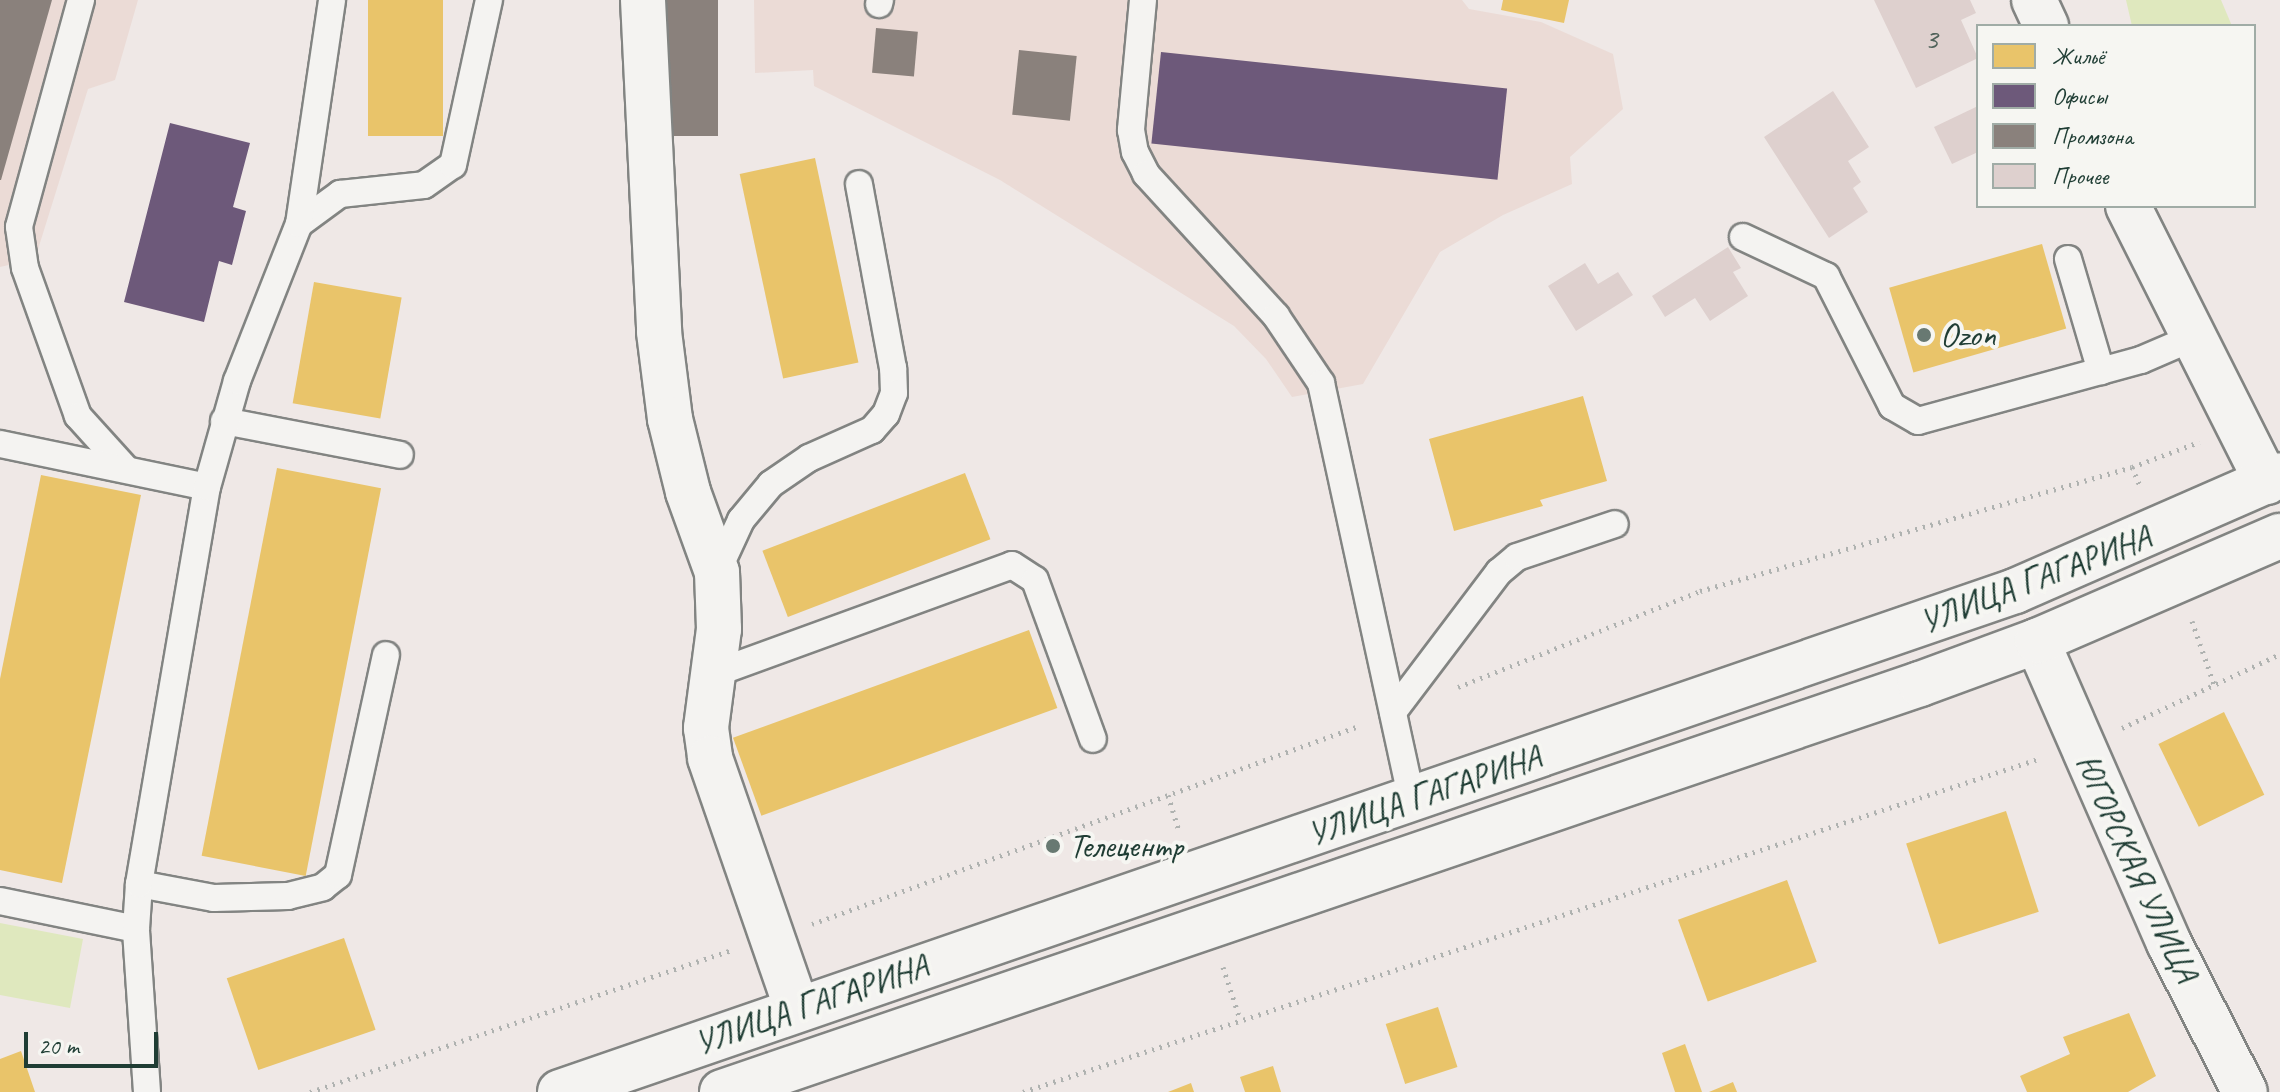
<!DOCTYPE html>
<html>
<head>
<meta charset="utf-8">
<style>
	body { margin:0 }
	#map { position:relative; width:2280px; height:1092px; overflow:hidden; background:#efe8e6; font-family:Caveat,sans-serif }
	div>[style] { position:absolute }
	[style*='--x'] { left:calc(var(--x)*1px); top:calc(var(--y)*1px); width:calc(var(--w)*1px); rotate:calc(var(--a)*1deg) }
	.built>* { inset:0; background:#ebdbd6 }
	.green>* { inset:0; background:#dfe8be }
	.homes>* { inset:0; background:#e9c46a; transform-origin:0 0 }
	.offices>* { inset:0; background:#6d597a; transform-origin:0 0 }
	.industry>* { inset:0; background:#8a817c; transform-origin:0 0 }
	.building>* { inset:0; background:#ded0ce }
	.path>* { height:5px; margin-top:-2.5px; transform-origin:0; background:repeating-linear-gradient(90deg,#afb2b0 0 2px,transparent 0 8px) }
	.roads { filter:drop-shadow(2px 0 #828482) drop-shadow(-2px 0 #828482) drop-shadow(0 2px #828482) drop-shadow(0 -2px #828482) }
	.service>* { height:26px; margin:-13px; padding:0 13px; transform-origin:13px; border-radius:13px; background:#f4f3f1 }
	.minor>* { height:44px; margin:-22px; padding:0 22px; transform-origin:22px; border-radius:22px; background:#f4f3f1 }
	.tertiary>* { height:44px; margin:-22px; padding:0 22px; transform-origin:22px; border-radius:22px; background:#f4f3f1 }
	.primary>* { height:44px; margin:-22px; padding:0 22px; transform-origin:22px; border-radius:22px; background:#f4f3f1 }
	.dots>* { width:22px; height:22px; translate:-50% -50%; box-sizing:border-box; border:4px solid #f6f6f2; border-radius:50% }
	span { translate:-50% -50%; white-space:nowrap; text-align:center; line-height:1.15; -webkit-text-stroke:8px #f6f6f2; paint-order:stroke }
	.number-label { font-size:30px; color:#4f625a }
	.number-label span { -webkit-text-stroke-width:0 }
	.poi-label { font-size:34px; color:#1f3d34 }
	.left { translate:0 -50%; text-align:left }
	.street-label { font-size:34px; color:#1f3d34 }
	.legend { position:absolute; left:1976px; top:24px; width:280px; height:184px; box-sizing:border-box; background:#f6f6f2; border:2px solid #a0aca6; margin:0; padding:10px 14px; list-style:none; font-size:24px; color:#1f3d34 }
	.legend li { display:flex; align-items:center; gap:16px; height:40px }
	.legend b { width:40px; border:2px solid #a0aca6 }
	.scale { position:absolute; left:24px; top:1032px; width:134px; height:36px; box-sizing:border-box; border:4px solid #1f3d34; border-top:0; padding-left:10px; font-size:24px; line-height:28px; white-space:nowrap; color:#1f3d34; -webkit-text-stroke:6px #f6f6f2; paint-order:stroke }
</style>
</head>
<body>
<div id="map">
	<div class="built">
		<i style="clip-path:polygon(0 0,138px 0,115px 80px,88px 89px,35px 259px,0 267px)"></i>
		<i style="clip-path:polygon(754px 0,1462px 0,1469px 9px,1541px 22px,1613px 54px,1623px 109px,1570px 157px,1572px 184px,1503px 215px,1440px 252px,1363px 384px,1292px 397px,1266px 359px,1234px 326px,1000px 180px,814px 86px,813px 70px,755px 73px)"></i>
	</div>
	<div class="green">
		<i style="clip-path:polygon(2126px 0,2221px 0,2232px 26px,2132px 26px)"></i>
		<i style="clip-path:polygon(0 923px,83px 939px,70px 1008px,0 995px)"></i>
	</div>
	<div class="homes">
		<i style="left:368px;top:0;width:75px;height:136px"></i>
		<i style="clip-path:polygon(1503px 0,1569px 0,1564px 23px,1501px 10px)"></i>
		<i style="left:815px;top:158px;width:209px;height:77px;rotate:78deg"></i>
		<i style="left:2042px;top:244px;width:88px;height:159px;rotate:74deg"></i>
		<i style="left:314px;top:282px;width:89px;height:123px;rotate:10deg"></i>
		<i style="clip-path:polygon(1583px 396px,1607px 481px,1540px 500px,1543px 506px,1454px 531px,1429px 439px)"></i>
		<i style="left:277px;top:468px;width:106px;height:395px;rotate:11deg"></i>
		<i style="left:965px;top:473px;width:71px;height:217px;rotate:69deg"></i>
		<i style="clip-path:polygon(41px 475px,141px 495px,62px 883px,0 870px,0 679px)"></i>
		<i style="left:1029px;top:630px;width:83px;height:315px;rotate:70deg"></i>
		<i style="left:2224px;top:712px;width:92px;height:73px;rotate:64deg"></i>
		<i style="left:2006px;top:811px;width:106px;height:105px;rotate:72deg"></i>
		<i style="left:1787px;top:880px;width:87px;height:116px;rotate:70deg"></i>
		<i style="left:344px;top:938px;width:97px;height:124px;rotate:71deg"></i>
		<i style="left:1438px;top:1007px;width:63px;height:55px;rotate:72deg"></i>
		<i style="clip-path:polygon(2129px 1013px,2156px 1076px,2128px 1092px,2027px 1092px,2020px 1076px,2070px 1054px,2063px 1037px)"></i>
		<i style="clip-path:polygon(1685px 1044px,1702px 1092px,1675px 1092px,1662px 1053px)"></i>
		<i style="clip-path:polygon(21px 1051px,35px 1092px,0 1092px,0 1059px)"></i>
		<i style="clip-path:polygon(1273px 1066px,1281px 1092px,1245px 1092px,1240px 1077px)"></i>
		<i style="clip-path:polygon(1733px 1082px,1737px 1092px,1709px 1092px)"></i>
		<i style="clip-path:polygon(1191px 1083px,1194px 1092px,1168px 1092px)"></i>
	</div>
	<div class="offices">
		<i style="left:1161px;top:52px;width:348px;height:92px;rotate:6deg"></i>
		<i style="clip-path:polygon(170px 123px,250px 143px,233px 207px,246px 211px,232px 265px,219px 261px,204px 322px,124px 302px)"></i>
	</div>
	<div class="industry">
		<i style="clip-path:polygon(0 0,52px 0,1px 180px,0 180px)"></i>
		<i style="left:667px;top:0;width:51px;height:136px"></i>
		<i style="left:876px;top:28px;width:42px;height:45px;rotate:5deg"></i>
		<i style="left:1019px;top:50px;width:58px;height:65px;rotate:6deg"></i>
	</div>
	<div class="building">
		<i style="clip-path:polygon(1874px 0,1970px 0,1976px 13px,1961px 20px,1978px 58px,1916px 88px)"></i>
		<i style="clip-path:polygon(1833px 91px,1869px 147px,1848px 161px,1861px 182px,1853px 188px,1868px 212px,1829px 238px,1764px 137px)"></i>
		<i style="clip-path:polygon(1978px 106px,1978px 152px,1952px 164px,1934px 127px)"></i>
		<i style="clip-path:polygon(1728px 247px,1741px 268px,1733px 272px,1748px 296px,1710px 321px,1695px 298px,1665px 317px,1652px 296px)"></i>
		<i style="clip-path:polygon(1585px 263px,1598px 284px,1618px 272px,1633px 295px,1576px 331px,1548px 286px)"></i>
	</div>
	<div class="path">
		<i style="--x:2132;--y:467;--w:23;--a:67"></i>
		<i style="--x:2192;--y:621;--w:70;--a:70.8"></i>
		<i style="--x:1458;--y:687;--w:260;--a:-21.6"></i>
		<i style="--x:1700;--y:591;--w:449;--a:-16"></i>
		<i style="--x:2132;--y:467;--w:72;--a:-20.5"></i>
		<i style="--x:2122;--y:728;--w:174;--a:-25.1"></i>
		<i style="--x:1168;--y:795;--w:39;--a:73"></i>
		<i style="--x:812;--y:924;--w:582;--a:-19.9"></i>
		<i style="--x:1223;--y:967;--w:55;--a:71.9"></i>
		<i style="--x:310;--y:1092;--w:443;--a:-18.6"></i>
		<i style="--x:1023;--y:1092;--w:1071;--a:-18.16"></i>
	</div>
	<div class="roads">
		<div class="service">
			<i style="--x:81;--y:0;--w:235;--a:105.3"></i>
			<i style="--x:19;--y:227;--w:41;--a:81.7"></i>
			<i style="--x:25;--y:268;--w:157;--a:70.3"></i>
			<i style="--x:78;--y:416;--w:70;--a:47.9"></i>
			<i style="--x:1143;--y:0;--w:131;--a:95.3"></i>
			<i style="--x:1131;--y:130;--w:22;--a:80"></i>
			<i style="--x:1135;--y:152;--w:25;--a:63"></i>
			<i style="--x:1146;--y:174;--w:193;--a:47.5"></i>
			<i style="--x:1276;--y:316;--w:81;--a:56.1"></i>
			<i style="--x:1321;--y:383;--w:427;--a:77.7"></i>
			<i style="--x:879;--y:4;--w:4;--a:-76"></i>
			<i style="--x:299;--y:224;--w:51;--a:-36.2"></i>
			<i style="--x:340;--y:194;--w:84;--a:-6.1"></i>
			<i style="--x:424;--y:185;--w:35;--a:-35"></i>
			<i style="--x:453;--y:165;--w:169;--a:-77.7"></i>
			<i style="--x:1743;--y:237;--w:92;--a:25.2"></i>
			<i style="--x:1826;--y:276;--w:146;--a:63.1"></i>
			<i style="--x:1892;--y:406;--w:30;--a:30"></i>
			<i style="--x:1918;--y:421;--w:231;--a:-15.3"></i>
			<i style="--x:2141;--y:360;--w:56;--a:-23.3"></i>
			<i style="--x:2068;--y:259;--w:117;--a:73.6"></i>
			<i style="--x:224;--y:421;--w:179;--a:10.9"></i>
			<i style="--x:0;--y:444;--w:211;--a:11.7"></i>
			<i style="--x:717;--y:572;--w:57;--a:-65.2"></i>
			<i style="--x:741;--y:520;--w:47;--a:-50.2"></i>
			<i style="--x:771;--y:484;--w:46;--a:-34.4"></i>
			<i style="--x:809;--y:458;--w:69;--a:-24"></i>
			<i style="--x:872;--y:430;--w:21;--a:-49"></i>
			<i style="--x:886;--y:414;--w:22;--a:-69"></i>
			<i style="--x:894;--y:393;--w:25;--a:-92"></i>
			<i style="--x:893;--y:368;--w:187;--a:-100.5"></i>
			<i style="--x:713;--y:674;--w:318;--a:-20"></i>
			<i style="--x:1012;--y:565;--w:27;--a:33"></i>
			<i style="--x:1035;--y:580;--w:169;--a:70"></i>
			<i style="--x:1393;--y:712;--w:176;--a:-52.9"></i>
			<i style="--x:1499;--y:572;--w:23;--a:-40"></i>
			<i style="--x:1517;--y:557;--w:103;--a:-18.6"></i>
			<i style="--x:139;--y:884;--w:76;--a:10.6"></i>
			<i style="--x:214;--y:898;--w:74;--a:-1.5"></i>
			<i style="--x:288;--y:896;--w:36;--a:-14"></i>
			<i style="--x:323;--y:887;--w:19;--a:-39"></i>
			<i style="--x:338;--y:875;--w:225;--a:-77.7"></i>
			<i style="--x:0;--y:901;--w:139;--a:11.6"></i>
			<i style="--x:147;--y:1092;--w:163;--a:-93.9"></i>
			<i style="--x:136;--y:929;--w:45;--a:-86.2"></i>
			<i style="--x:139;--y:884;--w:403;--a:-80.3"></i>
			<i style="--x:207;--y:487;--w:110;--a:-74.2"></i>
			<i style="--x:237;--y:381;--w:169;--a:-68.5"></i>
			<i style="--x:299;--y:224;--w:226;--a:-81.6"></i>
		</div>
		<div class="minor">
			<i style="--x:643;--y:0;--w:332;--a:87.2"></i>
			<i style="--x:659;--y:332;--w:88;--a:82.8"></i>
			<i style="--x:670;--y:419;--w:75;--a:76.1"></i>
			<i style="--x:688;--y:492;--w:85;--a:70.1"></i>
			<i style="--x:717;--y:572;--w:57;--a:88"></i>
			<i style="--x:719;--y:629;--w:100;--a:97.5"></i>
			<i style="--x:706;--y:728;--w:30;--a:82"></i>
			<i style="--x:710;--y:758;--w:266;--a:70.9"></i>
			<i style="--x:2034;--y:0;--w:29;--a:65"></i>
			<i style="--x:2128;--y:206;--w:309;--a:63.3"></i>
		</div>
		<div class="tertiary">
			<i style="--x:2037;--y:641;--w:330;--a:66.4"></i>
			<i style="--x:2169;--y:943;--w:167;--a:63"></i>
		</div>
		<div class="primary">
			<i style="--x:560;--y:1092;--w:1539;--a:-19"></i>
			<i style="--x:2015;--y:591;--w:289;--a:-23.6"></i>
			<i style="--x:722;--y:1092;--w:1266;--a:-18.81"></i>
			<i style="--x:1920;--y:684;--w:125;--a:-20.2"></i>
			<i style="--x:2037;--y:641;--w:265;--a:-23.4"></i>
		</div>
	</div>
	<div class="dots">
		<i style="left:1924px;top:335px;background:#687972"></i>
		<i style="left:1053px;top:846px;background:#687972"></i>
	</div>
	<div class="number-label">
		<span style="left:1931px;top:38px">3</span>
	</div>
	<div class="poi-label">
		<span class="left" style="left:1940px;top:335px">Ozon</span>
		<span class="left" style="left:1069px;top:846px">Телецентр</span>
	</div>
	<div class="street-label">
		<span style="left:2035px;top:579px;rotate:-21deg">УЛИЦА ГАГАРИНА</span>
		<span style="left:1424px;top:795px;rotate:-19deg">УЛИЦА ГАГАРИНА</span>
		<span style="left:2137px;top:868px;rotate:65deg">ЮГОРСКАЯ УЛИЦА</span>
		<span style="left:811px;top:1004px;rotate:-19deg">УЛИЦА ГАГАРИНА</span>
	</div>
	<ul class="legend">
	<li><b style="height:22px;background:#e9c46a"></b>Жильё</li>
	<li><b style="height:22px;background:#6d597a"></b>Офисы</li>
	<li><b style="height:22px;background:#8a817c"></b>Промзона</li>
	<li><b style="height:22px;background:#ded0ce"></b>Прочее</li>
	</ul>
	<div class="scale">20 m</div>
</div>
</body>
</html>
